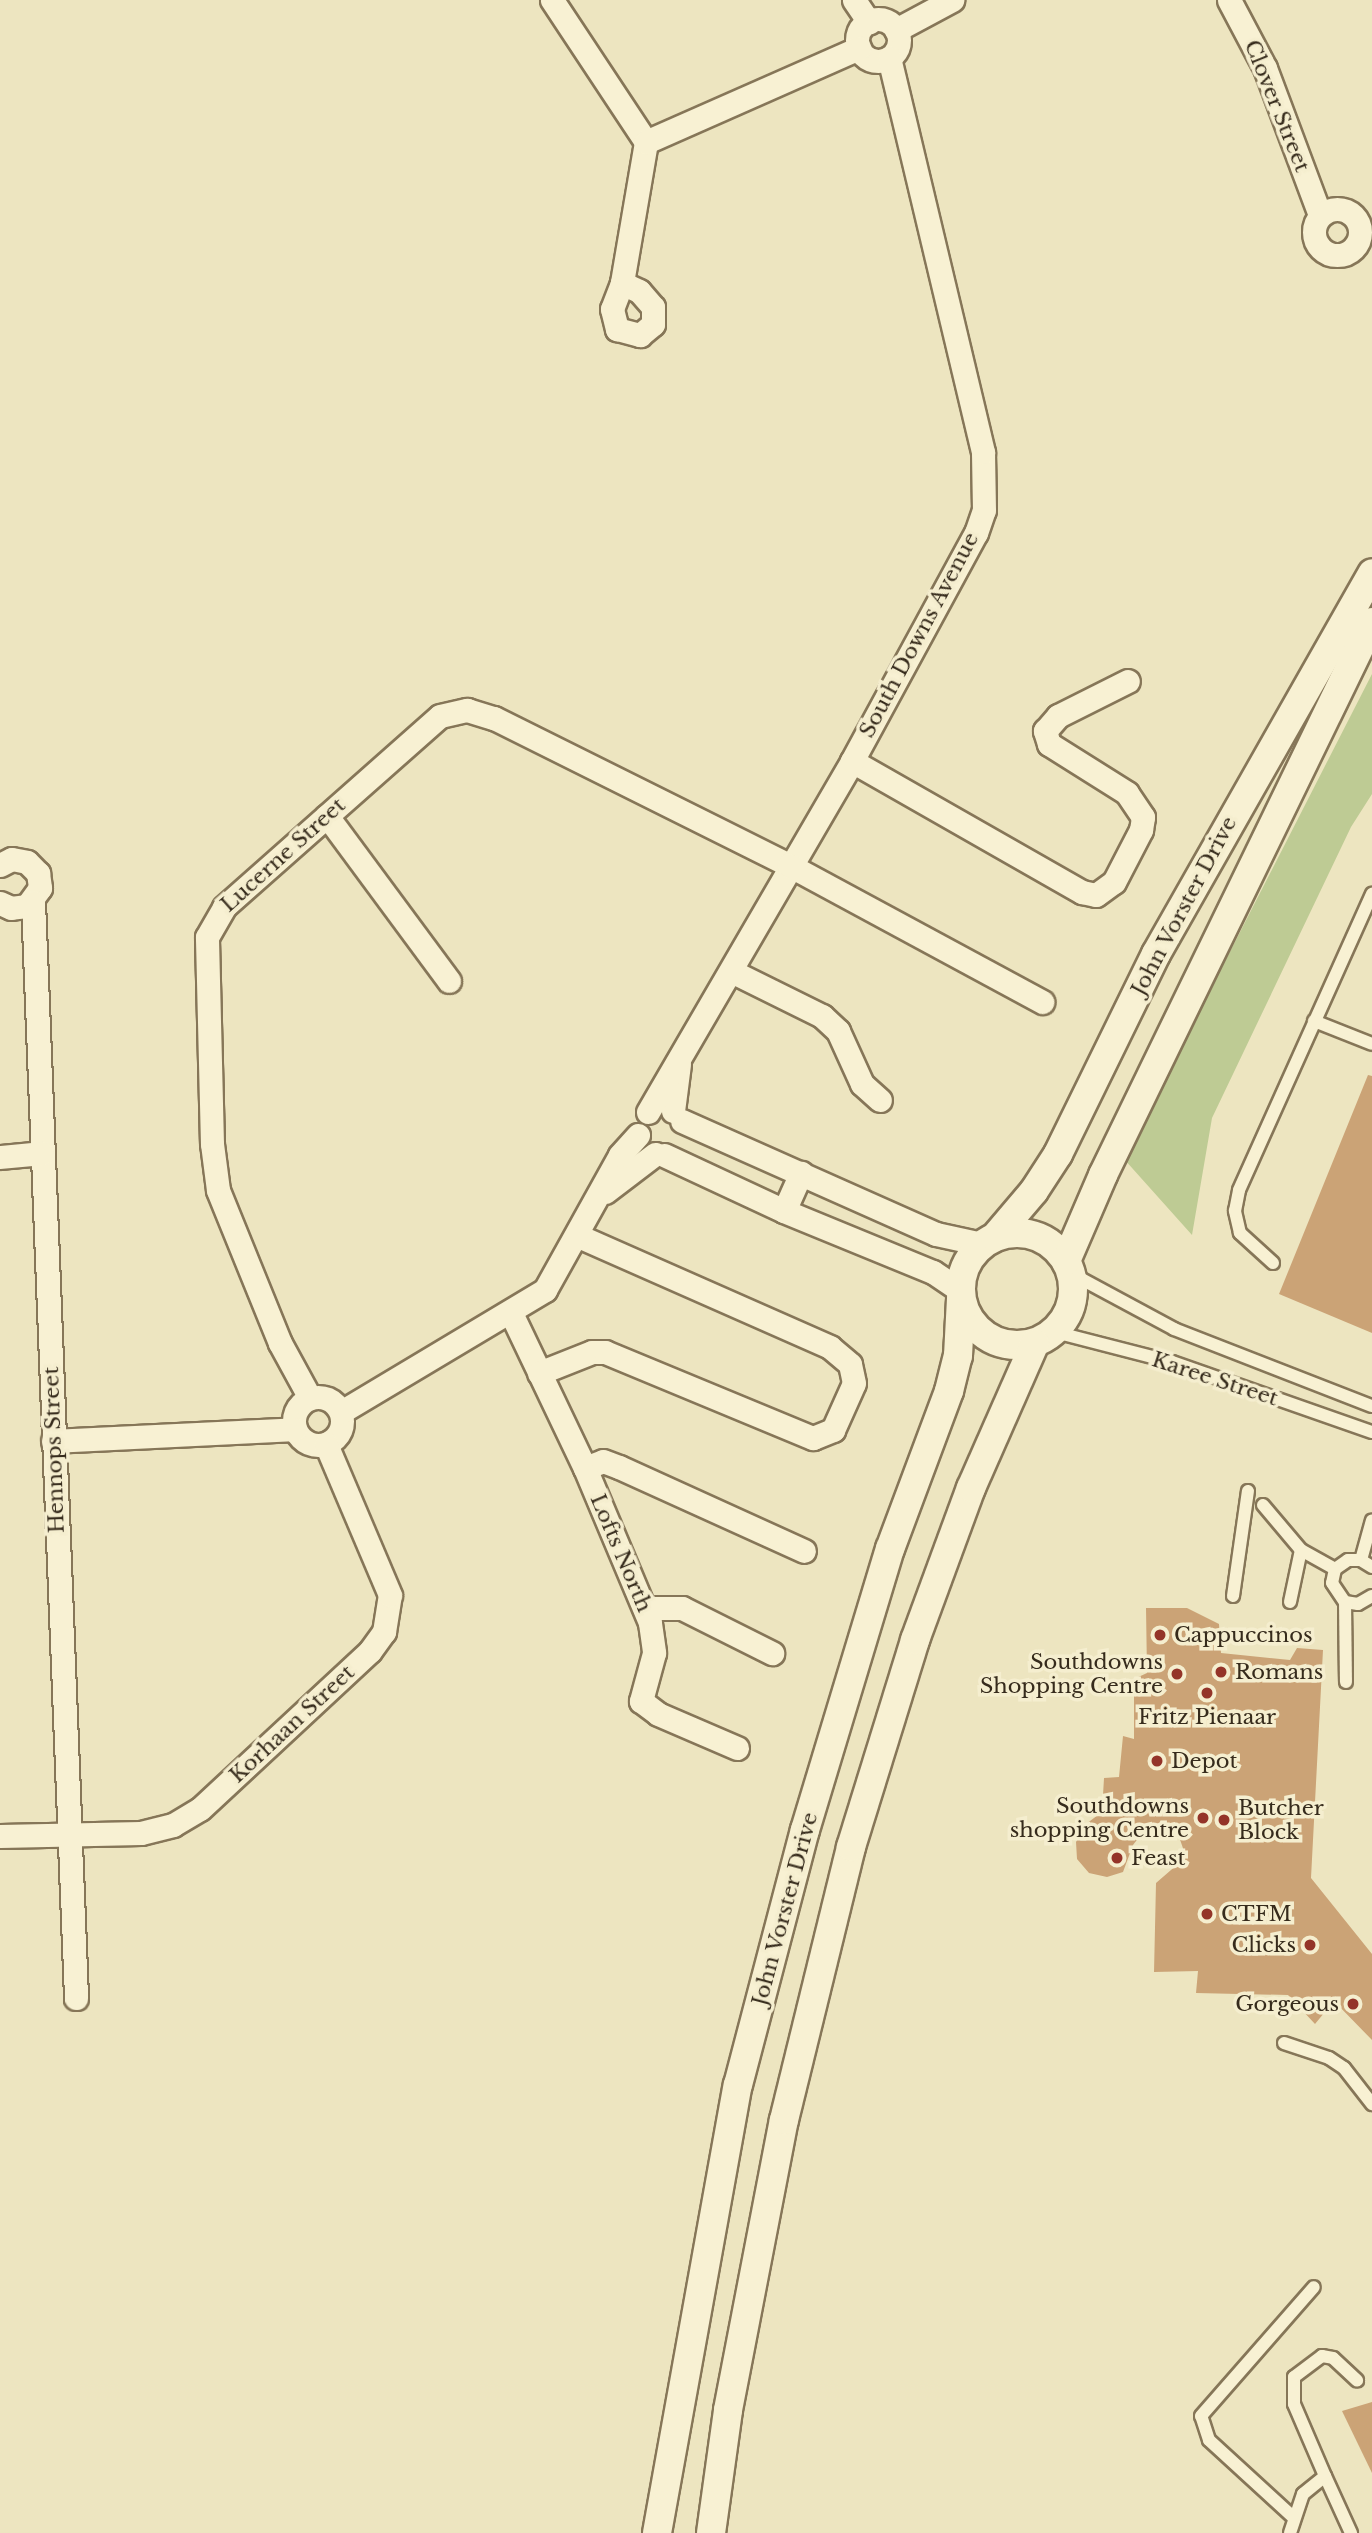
<!DOCTYPE html>
<html>
<head>
<meta charset="utf-8">
<style>
	body { margin:0 }
	#map { position:relative; width:1372px; height:2533px; overflow:hidden; background:#ede5c0; font-family:"Libre Baskerville",serif }
	div>[style] { position:absolute }
	[style*='--x'] { left:calc(var(--x)*1px); top:calc(var(--y)*1px); width:calc(var(--w)*1px); rotate:calc(var(--a)*1deg) }
	.green>* { inset:0; background:#becb94 }
	.building>* { inset:0; background:#cba376 }
	.roads { filter:drop-shadow(2px 0 #867658) drop-shadow(-2px 0 #867658) drop-shadow(0 2px #867658) drop-shadow(0 -2px #867658) }
	.service>* { height:12px; margin:-6px; padding:0 6px; transform-origin:6px; border-radius:6px; background:#f8f1d3 }
	.minor>* { height:23px; margin:-11.5px; padding:0 11.5px; transform-origin:11.5px; border-radius:11.5px; background:#f8f1d3 }
	.minor>.ring { margin:-11.5px; padding:0; box-sizing:content-box; background:none; border:23px solid #f8f1d3; border-radius:50% }
	.tertiary>* { height:28px; margin:-14px; padding:0 14px; transform-origin:14px; border-radius:14px; background:#f8f1d3 }
	.tertiary>.ring { margin:-14px; padding:0; box-sizing:content-box; background:none; border:28px solid #f8f1d3; border-radius:50% }
	.dots>* { width:19px; height:19px; translate:-50% -50%; box-sizing:border-box; border:4px solid #f5eecf; border-radius:50% }
	span { translate:-50% -50%; white-space:nowrap; text-align:center; line-height:1.15; -webkit-text-stroke:7px #f5eecf; paint-order:stroke }
	.street-label { font-size:21px; color:#362b1c }
	.poi-label { font-size:21px; color:#362b1c }
	.left { translate:0 -50%; text-align:left }
	.right { translate:-100% -50%; text-align:right }
</style>
</head>
<body>
<div id="map">
	<div class="green">
		<i style="clip-path:polygon(1372px 674px,1372px 794px,1351px 827px,1212px 1118px,1192px 1235px,1124px 1159px)"></i>
	</div>
	<div class="building">
		<i style="clip-path:polygon(1368px 1075px,1372px 1076px,1372px 1333px,1279px 1294px)"></i>
		<i style="clip-path:polygon(1146px 1608px,1187px 1608px,1219px 1624px,1221px 1653px,1290px 1660px,1297px 1648px,1323px 1650px,1311px 1878px,1372px 1954px,1372px 2040px,1334px 2001px,1315px 2024px,1288px 1995px,1196px 1993px,1198px 1971px,1154px 1972px,1156px 1883px,1186px 1857px,1175px 1825px,1149px 1824px,1133px 1845px,1123px 1872px,1107px 1877px,1089px 1873px,1077px 1859px,1076px 1842px,1086px 1824px,1102px 1812px,1104px 1778px,1119px 1777px,1123px 1736px,1134px 1739px,1134px 1679px,1147px 1673px)"></i>
		<i style="clip-path:polygon(1372px 2402px,1372px 2473px,1342px 2411px)"></i>
	</div>
	<div class="roads">
		<div class="service">
			<i style="--x:1314;--y:1021;--w:62;--a:21.6"></i>
			<i style="--x:1273;--y:1263;--w:45;--a:-137.7"></i>
			<i style="--x:1240;--y:1233;--w:23;--a:-103"></i>
			<i style="--x:1235;--y:1211;--w:21;--a:-79"></i>
			<i style="--x:1239;--y:1190;--w:325;--a:-65.8"></i>
			<i style="--x:1072;--y:1274;--w:116;--a:28.3"></i>
			<i style="--x:1174;--y:1329;--w:212;--a:21.3"></i>
			<i style="--x:1055;--y:1332;--w:121;--a:14.4"></i>
			<i style="--x:1172;--y:1362;--w:212;--a:19.3"></i>
			<i style="--x:1263;--y:1505;--w:59;--a:49.8"></i>
			<i style="--x:1301;--y:1550;--w:39;--a:29"></i>
			<i style="--x:1361;--y:1560;--w:41;--a:-74.6"></i>
			<i style="--x:1372;--y:1567;--w:13;--a:-148"></i>
			<i style="--x:1361;--y:1560;--w:13;--a:180"></i>
			<i style="--x:1348;--y:1560;--w:16;--a:145"></i>
			<i style="--x:1335;--y:1569;--w:14;--a:102"></i>
			<i style="--x:1332;--y:1583;--w:23;--a:56"></i>
			<i style="--x:1345;--y:1602;--w:13;--a:9"></i>
			<i style="--x:1358;--y:1604;--w:16;--a:-30"></i>
			<i style="--x:1233;--y:1596;--w:106;--a:-81.9"></i>
			<i style="--x:1290;--y:1602;--w:53;--a:-78.1"></i>
			<i style="--x:1345;--y:1602;--w:80;--a:89.3"></i>
			<i style="--x:1284;--y:2043;--w:47;--a:18.4"></i>
			<i style="--x:1329;--y:2058;--w:18;--a:34"></i>
			<i style="--x:1344;--y:2068;--w:46;--a:52.1"></i>
			<i style="--x:1325;--y:2476;--w:78;--a:-113.3"></i>
			<i style="--x:1294;--y:2404;--w:27;--a:-90"></i>
			<i style="--x:1294;--y:2377;--w:35;--a:-37"></i>
			<i style="--x:1322;--y:2356;--w:11;--a:10"></i>
			<i style="--x:1333;--y:2358;--w:33;--a:43"></i>
			<i style="--x:1293;--y:2517;--w:114;--a:-137.5"></i>
			<i style="--x:1209;--y:2440;--w:25;--a:-108"></i>
			<i style="--x:1201;--y:2416;--w:171;--a:-48.8"></i>
			<i style="--x:1290;--y:2533;--w:41;--a:-71.6"></i>
			<i style="--x:1303;--y:2494;--w:28;--a:-39"></i>
			<i style="--x:1325;--y:2476;--w:63;--a:65.5"></i>
		</div>
		<div class="minor">
			<i style="--x:552;--y:0;--w:170;--a:56.5"></i>
			<i style="--x:646;--y:142;--w:143;--a:99.7"></i>
			<i style="--x:622;--y:283;--w:28;--a:111"></i>
			<i style="--x:612;--y:309;--w:21;--a:76"></i>
			<i style="--x:617;--y:329;--w:24;--a:15"></i>
			<i style="--x:640;--y:335;--w:17;--a:-40"></i>
			<i style="--x:653;--y:324;--w:17;--a:-90"></i>
			<i style="--x:653;--y:307;--w:21;--a:-131"></i>
			<i style="--x:639;--y:291;--w:19;--a:-155"></i>
			<i style="--x:854;--y:0;--w:27;--a:56"></i>
			<i style="--x:1229;--y:0;--w:77;--a:62.1"></i>
			<i style="--x:1265;--y:68;--w:157;--a:69.5"></i>
			<i class="ring" style="left:857px;top:19px;width:19px;height:19px"></i>
			<i style="--x:896;--y:30;--w:64;--a:-28.2"></i>
			<i style="--x:646;--y:142;--w:233;--a:-23.8"></i>
			<i class="ring" style="left:1314px;top:209px;width:23px;height:23px"></i>
			<i style="--x:852;--y:761;--w:265;--a:29.7"></i>
			<i style="--x:1082;--y:892;--w:14;--a:12"></i>
			<i style="--x:1096;--y:895;--w:22;--a:-36"></i>
			<i style="--x:1114;--y:882;--w:59;--a:-62.6"></i>
			<i style="--x:1141;--y:830;--w:13;--a:-81"></i>
			<i style="--x:1143;--y:817;--w:29;--a:-124"></i>
			<i style="--x:1127;--y:793;--w:92;--a:-147.9"></i>
			<i style="--x:1049;--y:744;--w:14;--a:-107"></i>
			<i style="--x:1045;--y:731;--w:20;--a:-49"></i>
			<i style="--x:1058;--y:716;--w:78;--a:-26.6"></i>
			<i style="--x:327;--y:816;--w:205;--a:53.5"></i>
			<i style="--x:0;--y:865;--w:13;--a:-27"></i>
			<i style="--x:12;--y:859;--w:15;--a:11"></i>
			<i style="--x:27;--y:862;--w:16;--a:45"></i>
			<i style="--x:38;--y:873;--w:15;--a:82"></i>
			<i style="--x:40;--y:888;--w:22;--a:126"></i>
			<i style="--x:27;--y:906;--w:16;--a:173"></i>
			<i style="--x:11;--y:908;--w:12;--a:-156"></i>
			<i style="--x:33;--y:902;--w:1097;--a:87.75"></i>
			<i style="--x:731;--y:971;--w:102;--a:26.3"></i>
			<i style="--x:822;--y:1016;--w:22;--a:43"></i>
			<i style="--x:838;--y:1031;--w:58;--a:65.6"></i>
			<i style="--x:862;--y:1084;--w:24;--a:42"></i>
			<i style="--x:673;--y:1111;--w:47;--a:-82.7"></i>
			<i style="--x:648;--y:1112;--w:406;--a:-59.8"></i>
			<i style="--x:852;--y:761;--w:260;--a:-61.5"></i>
			<i style="--x:976;--y:533;--w:24;--a:-71"></i>
			<i style="--x:984;--y:510;--w:58;--a:-91"></i>
			<i style="--x:983;--y:452;--w:405;--a:-103.4"></i>
			<i style="--x:682;--y:1121;--w:278;--a:24"></i>
			<i style="--x:936;--y:1234;--w:47;--a:12.3"></i>
			<i style="--x:664;--y:1155;--w:132;--a:25"></i>
			<i style="--x:784;--y:1211;--w:161;--a:22.3"></i>
			<i style="--x:933;--y:1272;--w:32;--a:34"></i>
			<i style="--x:0;--y:1157;--w:42;--a:-5.4"></i>
			<i style="--x:605;--y:1192;--w:63;--a:-37.2"></i>
			<i style="--x:784;--y:1211;--w:42;--a:-65.9"></i>
			<i style="--x:511;--y:1313;--w:172;--a:64.5"></i>
			<i style="--x:585;--y:1468;--w:168;--a:67.2"></i>
			<i style="--x:650;--y:1623;--w:30;--a:82"></i>
			<i style="--x:654;--y:1653;--w:50;--a:105.2"></i>
			<i style="--x:641;--y:1701;--w:21;--a:37"></i>
			<i style="--x:658;--y:1714;--w:86;--a:23.3"></i>
			<i style="--x:539;--y:1373;--w:57;--a:-21.6"></i>
			<i style="--x:592;--y:1352;--w:13;--a:0"></i>
			<i style="--x:605;--y:1352;--w:225;--a:22.5"></i>
			<i style="--x:813;--y:1438;--w:22;--a:-22"></i>
			<i style="--x:833;--y:1430;--w:51;--a:-65.9"></i>
			<i style="--x:854;--y:1383;--w:19;--a:-102"></i>
			<i style="--x:850;--y:1364;--w:26;--a:-140"></i>
			<i style="--x:830;--y:1347;--w:275;--a:-156.2"></i>
			<i class="ring" style="left:294px;top:1397px;width:25px;height:25px"></i>
			<i style="--x:310;--y:1398;--w:63;--a:-118.6"></i>
			<i style="--x:280;--y:1343;--w:165;--a:-112.1"></i>
			<i style="--x:218;--y:1190;--w:46;--a:-97.4"></i>
			<i style="--x:212;--y:1144;--w:207;--a:-91.4"></i>
			<i style="--x:207;--y:937;--w:34;--a:-60"></i>
			<i style="--x:224;--y:907;--w:288;--a:-41.5"></i>
			<i style="--x:440;--y:716;--w:28;--a:-13"></i>
			<i style="--x:467;--y:710;--w:28;--a:17"></i>
			<i style="--x:494;--y:718;--w:330;--a:26.5"></i>
			<i style="--x:789;--y:865;--w:288;--a:28.4"></i>
			<i style="--x:341;--y:1412;--w:238;--a:-30.9"></i>
			<i style="--x:545;--y:1290;--w:154;--a:-60.9"></i>
			<i style="--x:620;--y:1155;--w:27;--a:-48"></i>
			<i style="--x:53;--y:1441;--w:242;--a:-2.8"></i>
			<i style="--x:585;--y:1468;--w:19;--a:-21"></i>
			<i style="--x:603;--y:1461;--w:17;--a:21"></i>
			<i style="--x:619;--y:1467;--w:203;--a:24.4"></i>
			<i style="--x:645;--y:1608;--w:37;--a:0"></i>
			<i style="--x:682;--y:1608;--w:101;--a:26.6"></i>
			<i style="--x:0;--y:1836;--w:141;--a:-1.2"></i>
			<i style="--x:141;--y:1833;--w:33;--a:-14"></i>
			<i style="--x:173;--y:1825;--w:31;--a:-31"></i>
			<i style="--x:200;--y:1809;--w:232;--a:-42.9"></i>
			<i style="--x:370;--y:1651;--w:24;--a:-54"></i>
			<i style="--x:384;--y:1632;--w:37;--a:-81"></i>
			<i style="--x:390;--y:1595;--w:164;--a:-113"></i>
		</div>
		<div class="tertiary">
			<i class="ring" style="left:961px;top:1233px;width:84px;height:84px"></i>
			<i style="--x:995;--y:1237;--w:60;--a:-49.7"></i>
			<i style="--x:1034;--y:1191;--w:44;--a:-57"></i>
			<i style="--x:1058;--y:1154;--w:223;--a:-63.9"></i>
			<i style="--x:1156;--y:954;--w:438;--a:-60.4"></i>
			<i style="--x:1066;--y:1261;--w:94;--a:-66.7"></i>
			<i style="--x:1103;--y:1175;--w:615;--a:-64.06"></i>
			<i style="--x:657;--y:2533;--w:455;--a:-79.8"></i>
			<i style="--x:738;--y:2085;--w:264;--a:-75.3"></i>
			<i style="--x:805;--y:1830;--w:294;--a:-73.2"></i>
			<i style="--x:890;--y:1549;--w:169;--a:-69.5"></i>
			<i style="--x:949;--y:1391;--w:36;--a:-76"></i>
			<i style="--x:958;--y:1356;--w:58;--a:-87"></i>
			<i style="--x:711;--y:2533;--w:124;--a:-82.1"></i>
			<i style="--x:728;--y:2410;--w:295;--a:-79.1"></i>
			<i style="--x:784;--y:2120;--w:281;--a:-76.2"></i>
			<i style="--x:851;--y:1847;--w:217;--a:-72.8"></i>
			<i style="--x:915;--y:1640;--w:162;--a:-69.8"></i>
			<i style="--x:971;--y:1488;--w:158;--a:-66.2"></i>
		</div>
	</div>
	<div class="dots">
		<i style="left:1160px;top:1635px;background:#943429"></i>
		<i style="left:1221px;top:1672px;background:#943429"></i>
		<i style="left:1177px;top:1674px;background:#943429"></i>
		<i style="left:1207px;top:1693px;background:#943429"></i>
		<i style="left:1157px;top:1761px;background:#943429"></i>
		<i style="left:1203px;top:1818px;background:#943429"></i>
		<i style="left:1224px;top:1820px;background:#943429"></i>
		<i style="left:1117px;top:1858px;background:#943429"></i>
		<i style="left:1207px;top:1914px;background:#943429"></i>
		<i style="left:1310px;top:1945px;background:#943429"></i>
		<i style="left:1353px;top:2004px;background:#943429"></i>
	</div>
	<div class="street-label">
		<span style="left:1277px;top:106px;rotate:68deg">Clover Street</span>
		<span style="left:919px;top:635px;rotate:-62deg">South Downs Avenue</span>
		<span style="left:283px;top:855px;rotate:-42deg">Lucerne Street</span>
		<span style="left:1184px;top:906px;rotate:-62deg">John Vorster Drive</span>
		<span style="left:1215px;top:1379px;rotate:18deg">Karee Street</span>
		<span style="left:54px;top:1450px;rotate:-92deg">Hennops Street</span>
		<span style="left:621px;top:1553px;rotate:67deg">Lofts North</span>
		<span style="left:292px;top:1724px;rotate:-43deg">Korhaan Street</span>
		<span style="left:785px;top:1909px;rotate:-75deg">John Vorster Drive</span>
	</div>
	<div class="poi-label">
		<span class="left" style="left:1174px;top:1635px">Cappuccinos</span>
		<span class="right" style="left:1163px;top:1674px">Southdowns<br>Shopping Centre</span>
		<span class="left" style="left:1235px;top:1672px">Romans</span>
		<span style="left:1207px;top:1717px">Fritz Pienaar</span>
		<span class="left" style="left:1171px;top:1761px">Depot</span>
		<span class="right" style="left:1189px;top:1818px">Southdowns<br>shopping Centre</span>
		<span class="left" style="left:1238px;top:1820px">Butcher<br>Block</span>
		<span class="left" style="left:1131px;top:1858px">Feast</span>
		<span class="left" style="left:1221px;top:1914px">CTFM</span>
		<span class="right" style="left:1296px;top:1945px">Clicks</span>
		<span class="right" style="left:1339px;top:2004px">Gorgeous</span>
	</div>
</div>
</body>
</html>
